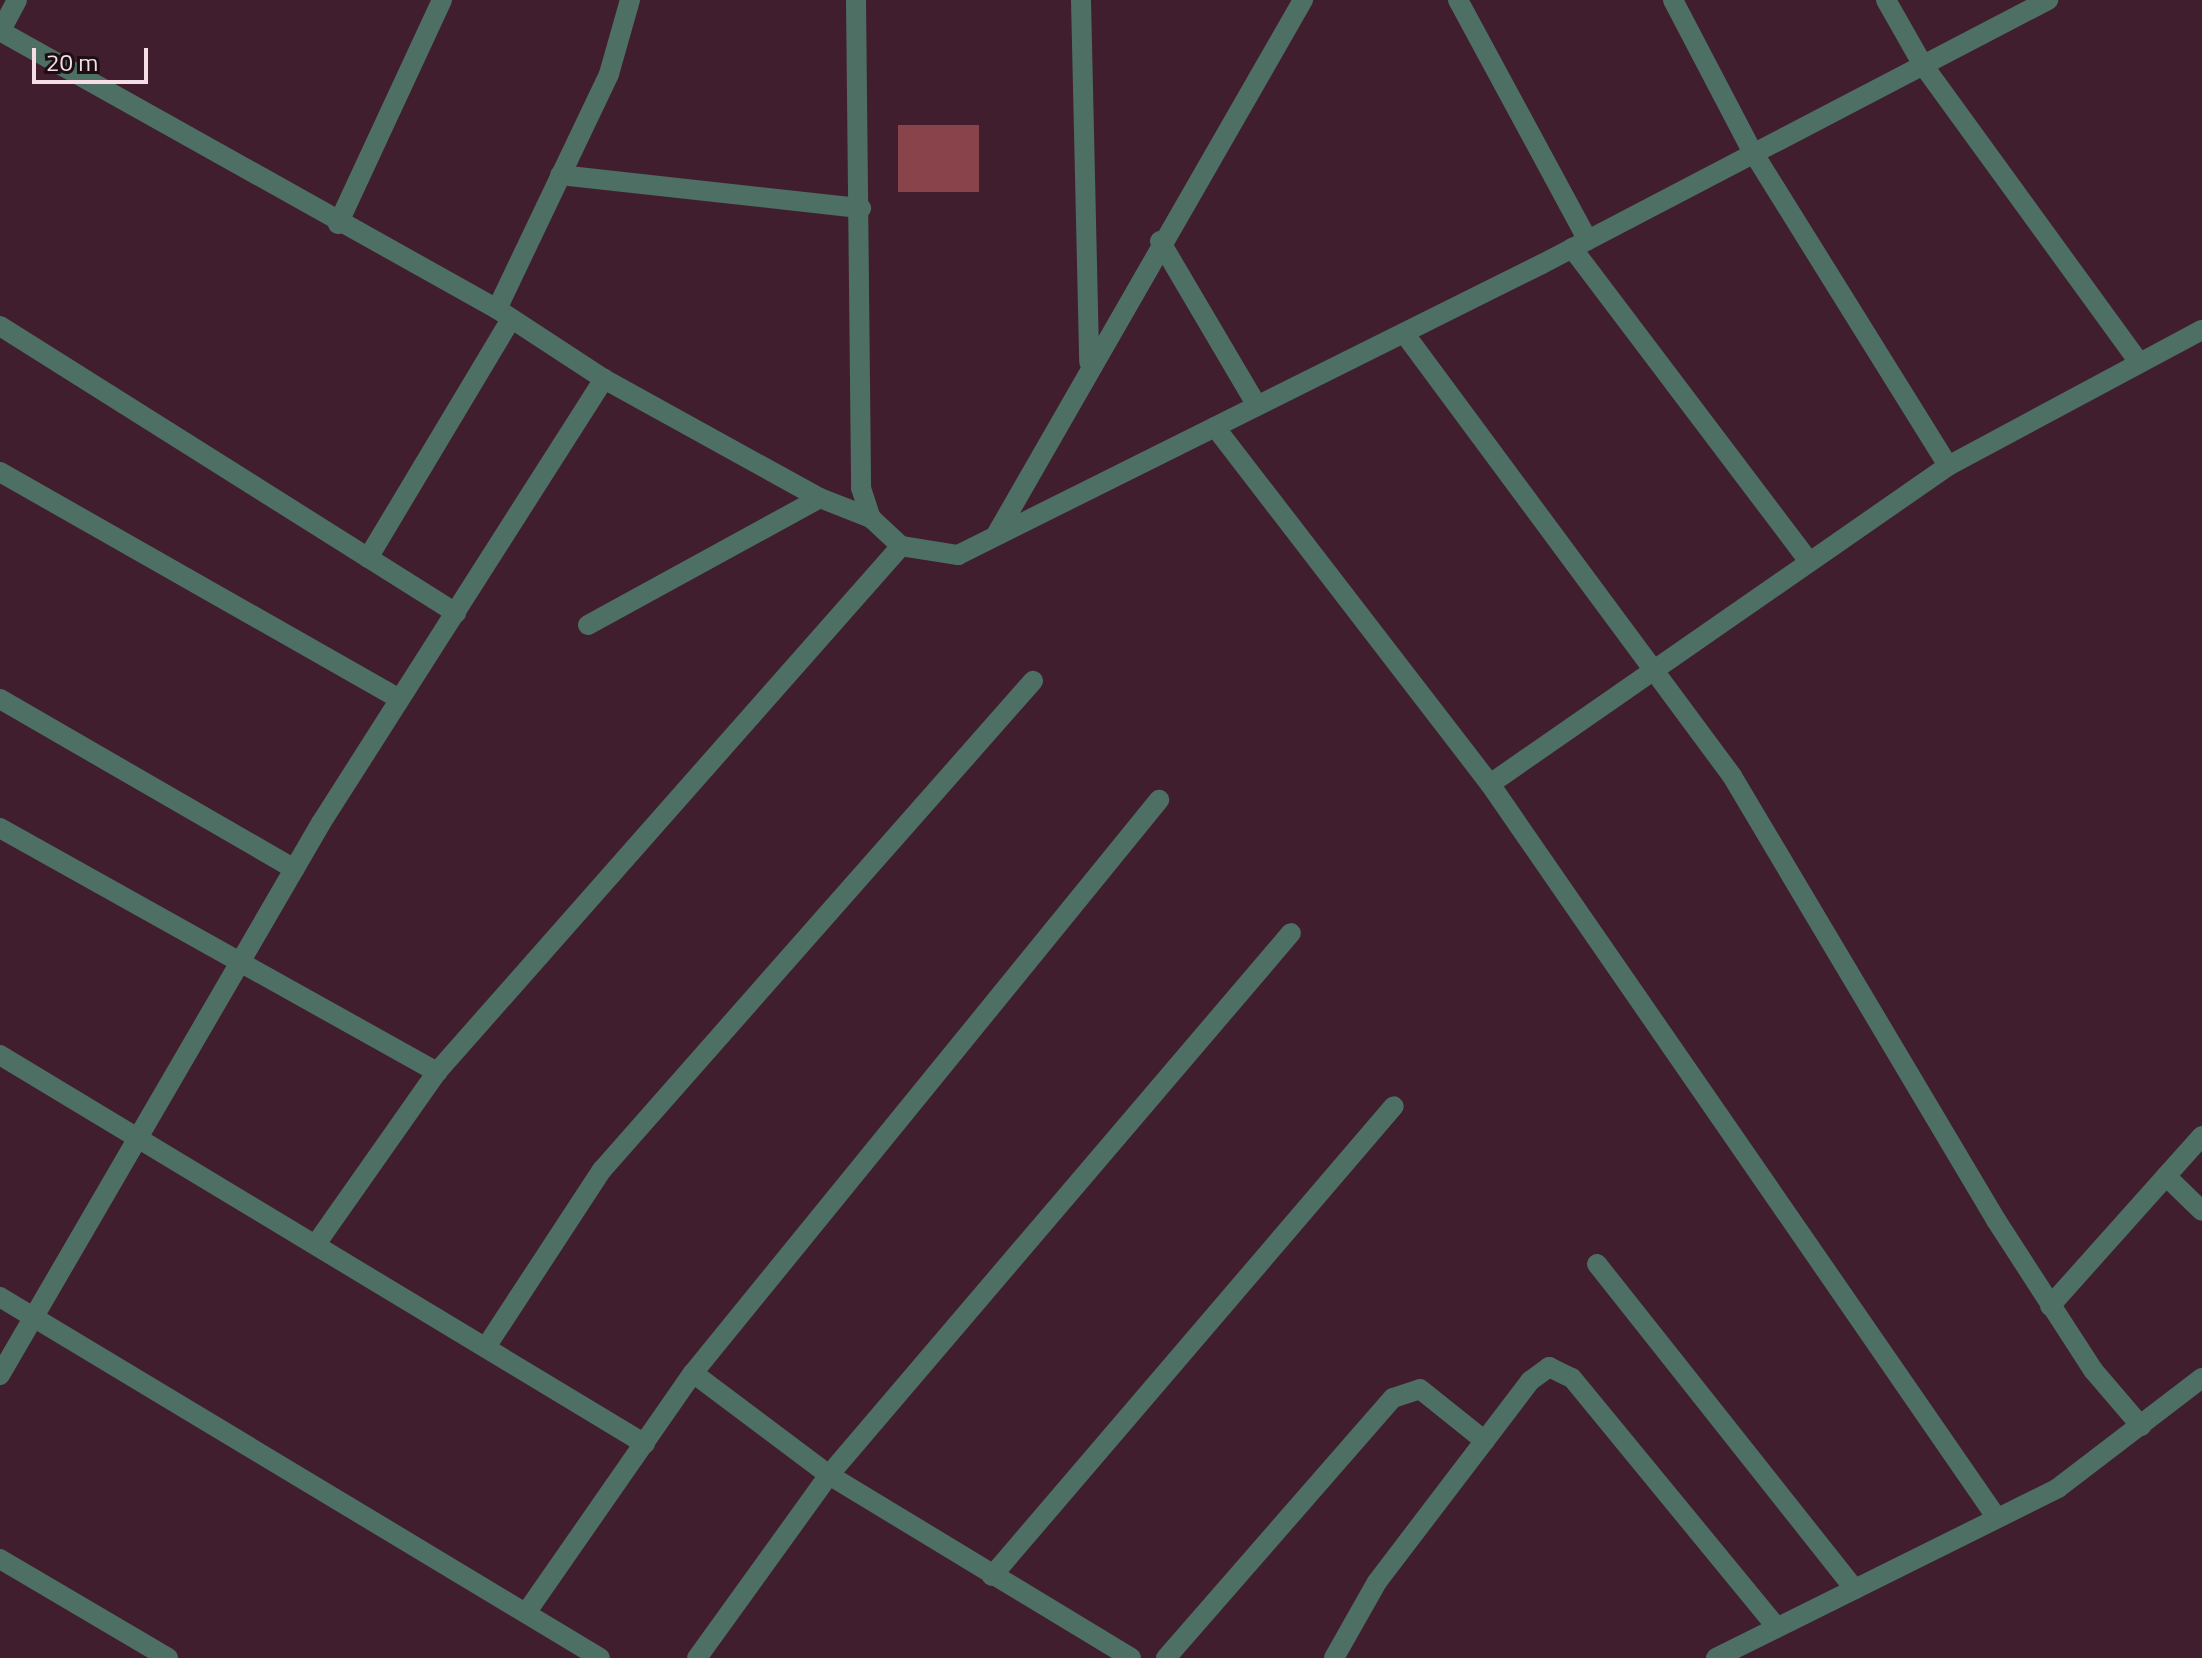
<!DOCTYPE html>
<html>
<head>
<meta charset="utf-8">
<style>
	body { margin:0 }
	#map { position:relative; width:2202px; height:1658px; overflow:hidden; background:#401e2d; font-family:"Titillium Web",sans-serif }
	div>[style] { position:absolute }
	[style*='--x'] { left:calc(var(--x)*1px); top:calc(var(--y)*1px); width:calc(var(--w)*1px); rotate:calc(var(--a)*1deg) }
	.building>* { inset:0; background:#88434b; transform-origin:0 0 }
	.minor>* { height:20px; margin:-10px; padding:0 10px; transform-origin:10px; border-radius:10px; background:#4d6f64 }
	span { translate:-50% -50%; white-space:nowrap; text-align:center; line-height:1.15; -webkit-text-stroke:6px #1d0e14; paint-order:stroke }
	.scale { position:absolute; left:32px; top:48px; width:116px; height:36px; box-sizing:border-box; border:4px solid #f5dde5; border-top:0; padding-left:10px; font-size:24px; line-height:28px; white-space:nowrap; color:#f5dde5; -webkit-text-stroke:6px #1d0e14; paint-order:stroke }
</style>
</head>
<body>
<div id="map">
	<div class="building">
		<i style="left:898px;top:125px;width:81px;height:67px"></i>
	</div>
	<div class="minor">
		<i style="--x:856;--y:0;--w:488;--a:89.4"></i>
		<i style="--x:861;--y:488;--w:32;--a:72"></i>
		<i style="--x:871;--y:518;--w:41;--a:43"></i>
		<i style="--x:901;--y:546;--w:58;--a:9"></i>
		<i style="--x:958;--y:555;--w:652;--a:-26.49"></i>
		<i style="--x:1542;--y:264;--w:571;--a:-27.55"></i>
		<i style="--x:1081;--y:0;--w:362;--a:88.7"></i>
		<i style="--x:1458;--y:0;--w:273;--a:61.6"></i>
		<i style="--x:1673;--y:0;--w:168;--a:62.4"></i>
		<i style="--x:1751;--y:149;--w:373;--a:58.1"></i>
		<i style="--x:1886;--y:0;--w:75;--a:60.4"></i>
		<i style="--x:1923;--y:65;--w:367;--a:54"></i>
		<i style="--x:0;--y:31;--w:569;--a:29.22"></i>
		<i style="--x:497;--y:309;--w:128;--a:33.2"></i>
		<i style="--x:604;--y:379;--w:247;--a:28.9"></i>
		<i style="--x:820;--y:498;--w:55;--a:21.4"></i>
		<i style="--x:0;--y:32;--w:36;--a:-62"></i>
		<i style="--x:560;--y:175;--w:303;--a:6.3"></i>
		<i style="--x:338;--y:224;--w:247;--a:-65.1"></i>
		<i style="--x:1160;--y:241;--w:191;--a:59.5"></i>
		<i style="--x:1572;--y:248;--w:393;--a:52.9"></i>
		<i style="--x:497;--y:309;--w:260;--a:-64.5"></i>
		<i style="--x:609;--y:74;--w:77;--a:-74.2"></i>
		<i style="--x:0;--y:326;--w:539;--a:32.19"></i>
		<i style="--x:1404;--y:333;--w:551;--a:53.48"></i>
		<i style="--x:1732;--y:776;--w:517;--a:59.26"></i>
		<i style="--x:1996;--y:1220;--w:179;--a:57.1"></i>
		<i style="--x:2093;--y:1370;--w:74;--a:49.4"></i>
		<i style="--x:1215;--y:427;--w:451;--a:52.4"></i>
		<i style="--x:1490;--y:784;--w:892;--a:55.37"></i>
		<i style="--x:0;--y:472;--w:458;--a:29.6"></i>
		<i style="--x:996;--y:535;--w:617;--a:-60.15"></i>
		<i style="--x:368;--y:558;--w:279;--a:-59.1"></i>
		<i style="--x:588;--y:625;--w:264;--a:-28.7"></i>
		<i style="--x:0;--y:699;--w:340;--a:30"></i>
		<i style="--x:1490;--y:784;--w:558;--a:-34.77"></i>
		<i style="--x:1948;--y:466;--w:288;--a:-28.2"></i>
		<i style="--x:0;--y:828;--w:501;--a:29.18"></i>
		<i style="--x:0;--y:1055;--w:753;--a:31.09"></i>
		<i style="--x:2166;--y:1176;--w:50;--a:44.2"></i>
		<i style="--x:316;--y:1244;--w:210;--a:-54.9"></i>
		<i style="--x:437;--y:1072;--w:701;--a:-48.58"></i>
		<i style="--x:1597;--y:1264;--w:415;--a:51.6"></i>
		<i style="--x:0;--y:1297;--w:700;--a:31.03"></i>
		<i style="--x:2050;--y:1306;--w:228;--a:-48.2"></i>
		<i style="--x:486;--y:1347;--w:212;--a:-56.8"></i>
		<i style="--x:602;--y:1170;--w:652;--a:-48.61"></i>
		<i style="--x:693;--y:1373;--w:170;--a:36.9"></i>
		<i style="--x:829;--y:1475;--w:353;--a:31.2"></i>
		<i style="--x:0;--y:1375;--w:639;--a:-59.82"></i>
		<i style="--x:321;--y:823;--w:527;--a:-57.49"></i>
		<i style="--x:0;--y:1559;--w:195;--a:30.5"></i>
		<i style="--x:992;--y:1576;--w:618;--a:-49.46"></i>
		<i style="--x:526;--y:1613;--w:292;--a:-55.2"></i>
		<i style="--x:693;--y:1373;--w:739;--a:-50.88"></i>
		<i style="--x:697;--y:1658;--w:226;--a:-54.2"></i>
		<i style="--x:829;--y:1475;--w:712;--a:-49.56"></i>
		<i style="--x:1166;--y:1658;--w:345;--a:-48.9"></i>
		<i style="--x:1393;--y:1398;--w:28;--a:-18"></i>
		<i style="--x:1420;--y:1389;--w:83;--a:38.7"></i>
		<i style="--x:1334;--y:1658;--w:87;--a:-60.5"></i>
		<i style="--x:1377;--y:1582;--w:253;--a:-52.7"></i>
		<i style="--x:1530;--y:1381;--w:24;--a:-36"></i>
		<i style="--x:1549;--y:1367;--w:25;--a:26"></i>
		<i style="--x:1572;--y:1378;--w:323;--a:50.6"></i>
		<i style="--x:1716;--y:1658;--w:382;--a:-26.4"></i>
		<i style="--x:2058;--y:1488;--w:181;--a:-37.4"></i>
	</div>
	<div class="scale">20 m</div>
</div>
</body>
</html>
